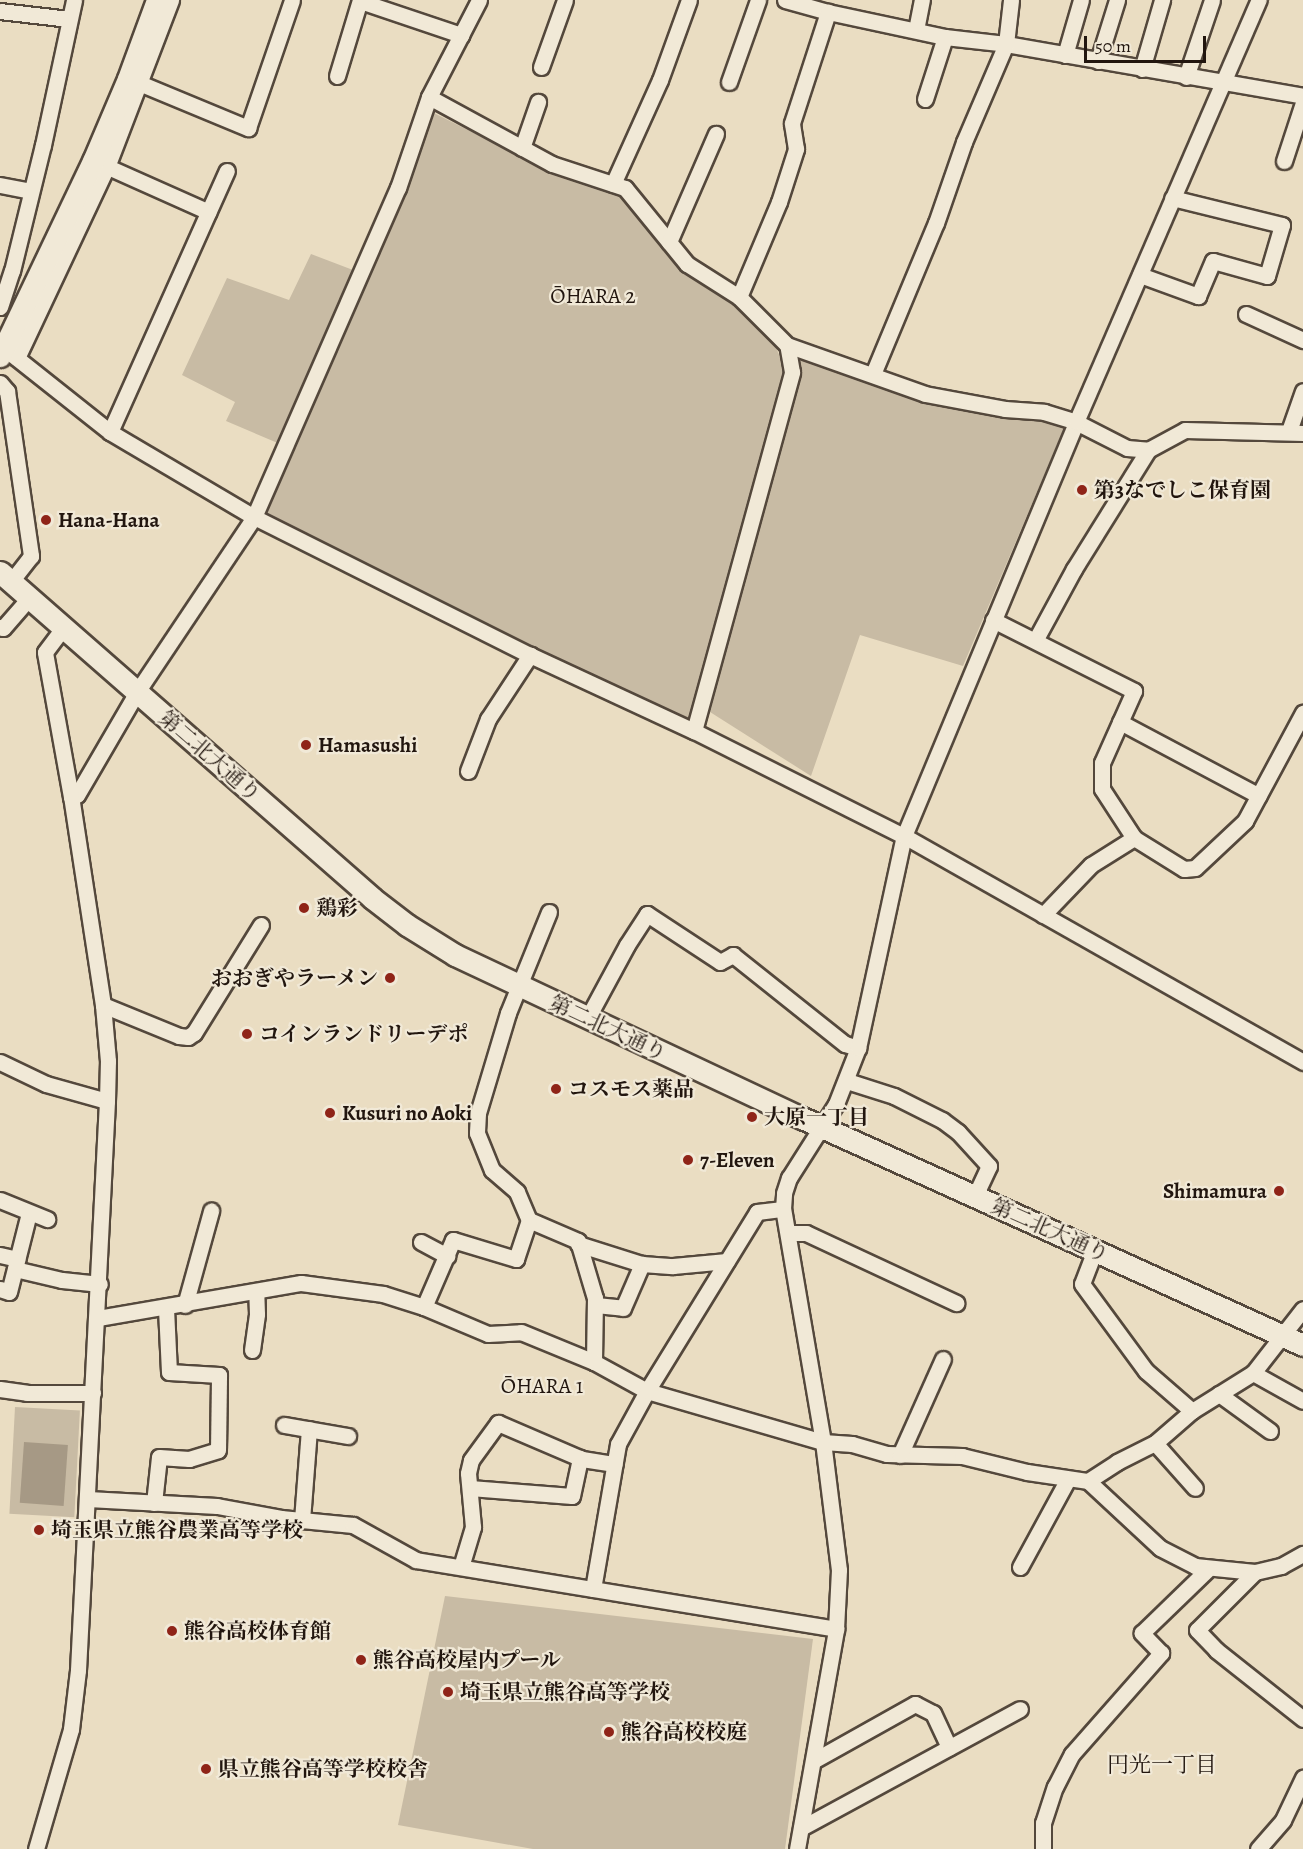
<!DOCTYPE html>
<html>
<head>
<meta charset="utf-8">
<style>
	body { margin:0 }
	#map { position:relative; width:1303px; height:1849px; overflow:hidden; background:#eaddc2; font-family:Alegreya,"Noto Serif JP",serif }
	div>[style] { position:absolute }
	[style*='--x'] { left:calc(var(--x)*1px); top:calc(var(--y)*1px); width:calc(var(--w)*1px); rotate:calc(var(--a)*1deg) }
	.green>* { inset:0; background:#c8bba4; transform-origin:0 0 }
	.water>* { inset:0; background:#a69985; transform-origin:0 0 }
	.roads { filter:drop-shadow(2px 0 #54483c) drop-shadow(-2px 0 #54483c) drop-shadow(0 2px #54483c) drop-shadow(0 -2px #54483c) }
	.street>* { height:15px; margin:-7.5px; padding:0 7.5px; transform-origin:7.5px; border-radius:7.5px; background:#f1e9d7 }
	.secondary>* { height:21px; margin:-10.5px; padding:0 10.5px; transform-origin:10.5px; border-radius:10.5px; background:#f1e9d7 }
	.dots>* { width:16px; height:16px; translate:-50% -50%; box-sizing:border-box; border:3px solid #f1e9d7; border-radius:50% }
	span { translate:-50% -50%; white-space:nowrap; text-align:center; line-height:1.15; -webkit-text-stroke:4.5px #f1e9d7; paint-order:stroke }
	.poi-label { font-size:21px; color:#22160f; font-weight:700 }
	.left { translate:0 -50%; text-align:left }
	.right { translate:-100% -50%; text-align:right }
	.street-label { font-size:21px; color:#22160f }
	.neighbourhood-label { font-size:22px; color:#22160f }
	.scale { position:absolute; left:1084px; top:36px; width:122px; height:27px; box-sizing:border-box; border:3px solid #22160f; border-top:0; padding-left:8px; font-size:18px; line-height:21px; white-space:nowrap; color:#22160f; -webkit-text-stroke:4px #f1e9d7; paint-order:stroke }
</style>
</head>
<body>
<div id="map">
	<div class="green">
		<i style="clip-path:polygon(432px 112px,554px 173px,620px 192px,686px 270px,730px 300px,776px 347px,785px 370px,692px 725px,263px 513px,414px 169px)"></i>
		<i style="clip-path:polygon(311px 254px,353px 270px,280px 444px,226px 421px,235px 402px,182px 375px,227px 278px,289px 300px)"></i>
		<i style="clip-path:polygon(802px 357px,1065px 426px,963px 666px,860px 635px,811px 776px,710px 712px)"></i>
		<i style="left:15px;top:1407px;width:65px;height:107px;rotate:3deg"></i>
		<i style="clip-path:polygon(445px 1596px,813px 1639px,785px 1849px,533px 1849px,398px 1825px)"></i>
	</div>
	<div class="water">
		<i style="left:24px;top:1442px;width:44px;height:61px;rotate:4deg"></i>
	</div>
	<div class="roads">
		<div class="street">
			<i style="--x:785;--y:0;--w:45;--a:15.6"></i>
			<i style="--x:828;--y:12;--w:120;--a:12.1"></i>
			<i style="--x:945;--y:37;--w:61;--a:6.5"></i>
			<i style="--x:1006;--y:44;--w:302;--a:9.9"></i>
			<i style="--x:360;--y:1;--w:107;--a:18.6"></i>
			<i style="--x:0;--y:11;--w:69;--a:6.6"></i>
			<i style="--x:916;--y:30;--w:31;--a:-79"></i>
			<i style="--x:1065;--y:55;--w:57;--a:-73.8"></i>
			<i style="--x:1098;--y:61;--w:64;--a:-72.7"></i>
			<i style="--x:541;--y:67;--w:71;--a:-70.3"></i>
			<i style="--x:1142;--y:69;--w:72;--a:-73.8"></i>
			<i style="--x:337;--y:76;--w:79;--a:-73.2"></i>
			<i style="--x:1186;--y:77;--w:81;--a:-71.3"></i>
			<i style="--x:132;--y:80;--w:126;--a:22.5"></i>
			<i style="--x:248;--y:128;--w:135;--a:-71"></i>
			<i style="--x:729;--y:82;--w:87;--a:-70.5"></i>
			<i style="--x:429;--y:97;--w:140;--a:28.6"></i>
			<i style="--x:552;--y:164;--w:77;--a:18.2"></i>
			<i style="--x:625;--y:188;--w:98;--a:50.8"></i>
			<i style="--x:687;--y:264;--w:62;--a:32.4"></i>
			<i style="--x:925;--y:99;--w:65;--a:-72.1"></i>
			<i style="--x:522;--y:148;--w:49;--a:-70.8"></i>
			<i style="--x:1284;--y:161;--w:61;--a:-71.9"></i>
			<i style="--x:99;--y:163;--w:120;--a:24"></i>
			<i style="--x:613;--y:184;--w:114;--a:-65.7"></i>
			<i style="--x:660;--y:80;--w:85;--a:-70.1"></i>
			<i style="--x:0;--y:185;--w:31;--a:11"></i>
			<i style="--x:669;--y:242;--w:118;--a:-66.5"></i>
			<i style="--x:1140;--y:275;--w:62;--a:19.9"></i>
			<i style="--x:1198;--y:296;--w:38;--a:-67"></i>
			<i style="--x:1213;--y:261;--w:56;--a:15.5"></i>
			<i style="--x:1267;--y:276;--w:53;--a:-73.6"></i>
			<i style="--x:1282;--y:225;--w:113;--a:-166.2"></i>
			<i style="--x:0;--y:307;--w:38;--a:-72"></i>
			<i style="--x:12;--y:271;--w:130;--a:-76.2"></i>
			<i style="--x:43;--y:145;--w:148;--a:-77.9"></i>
			<i style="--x:1246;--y:314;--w:63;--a:24.5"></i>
			<i style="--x:787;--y:345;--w:146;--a:19.5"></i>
			<i style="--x:925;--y:394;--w:81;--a:10.6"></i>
			<i style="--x:1005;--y:409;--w:39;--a:4"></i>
			<i style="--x:1044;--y:412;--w:34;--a:17"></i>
			<i style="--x:1076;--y:422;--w:57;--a:27"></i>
			<i style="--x:1127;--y:448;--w:21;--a:5"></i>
			<i style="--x:1148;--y:450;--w:42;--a:-28.4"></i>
			<i style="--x:1185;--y:430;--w:118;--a:1.5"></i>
			<i style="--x:4;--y:348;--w:135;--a:38.4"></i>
			<i style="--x:110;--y:432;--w:167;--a:30.6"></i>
			<i style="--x:254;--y:517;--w:309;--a:26.6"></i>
			<i style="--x:530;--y:655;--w:181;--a:24.9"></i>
			<i style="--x:694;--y:731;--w:235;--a:26.6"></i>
			<i style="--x:904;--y:836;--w:459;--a:29.5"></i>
			<i style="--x:17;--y:358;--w:211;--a:-64.8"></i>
			<i style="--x:107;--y:167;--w:179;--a:-69"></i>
			<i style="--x:873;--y:374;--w:164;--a:-67.4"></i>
			<i style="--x:936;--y:223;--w:86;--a:-70.9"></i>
			<i style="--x:964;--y:142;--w:107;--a:-66.8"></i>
			<i style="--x:1006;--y:44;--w:44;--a:-83.5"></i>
			<i style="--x:0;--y:383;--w:11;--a:49"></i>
			<i style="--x:7;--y:391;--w:167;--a:81.7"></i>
			<i style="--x:31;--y:556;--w:33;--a:128"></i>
			<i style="--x:1289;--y:431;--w:42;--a:-70.7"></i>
			<i style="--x:110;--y:432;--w:286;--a:-65.9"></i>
			<i style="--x:993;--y:620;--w:158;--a:26.7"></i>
			<i style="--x:1134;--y:691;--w:79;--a:114"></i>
			<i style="--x:1102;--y:763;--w:26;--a:90"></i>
			<i style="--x:1102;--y:789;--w:59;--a:56.9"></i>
			<i style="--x:0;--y:627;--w:3;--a:18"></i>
			<i style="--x:3;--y:628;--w:40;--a:-49"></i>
			<i style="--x:1036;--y:639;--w:80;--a:-61.5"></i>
			<i style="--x:1074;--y:569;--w:140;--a:-58.1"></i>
			<i style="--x:1120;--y:722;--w:157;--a:28"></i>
			<i style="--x:694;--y:731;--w:372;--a:-74.7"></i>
			<i style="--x:792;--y:372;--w:27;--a:-100"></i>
			<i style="--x:787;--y:345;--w:68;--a:-135"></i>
			<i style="--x:739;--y:297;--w:103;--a:-67.2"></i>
			<i style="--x:779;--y:202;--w:56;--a:-72.2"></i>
			<i style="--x:796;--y:149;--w:26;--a:-99"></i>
			<i style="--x:792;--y:123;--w:117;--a:-72"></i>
			<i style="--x:468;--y:771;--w:56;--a:-69"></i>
			<i style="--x:488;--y:719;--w:77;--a:-56.7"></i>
			<i style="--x:71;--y:797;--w:6;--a:-18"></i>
			<i style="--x:77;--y:795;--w:119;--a:-59.8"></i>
			<i style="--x:137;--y:692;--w:211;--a:-56.2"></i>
			<i style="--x:254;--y:517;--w:359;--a:-66.4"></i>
			<i style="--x:398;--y:188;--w:96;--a:-71.2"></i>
			<i style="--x:429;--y:97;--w:109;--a:-62.7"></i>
			<i style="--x:549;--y:912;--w:109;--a:112.1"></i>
			<i style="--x:508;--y:1013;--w:104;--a:106.7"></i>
			<i style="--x:478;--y:1113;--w:20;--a:93"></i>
			<i style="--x:477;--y:1133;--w:40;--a:68"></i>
			<i style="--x:492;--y:1170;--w:33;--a:41"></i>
			<i style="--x:517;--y:1192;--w:30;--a:67"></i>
			<i style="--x:529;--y:1220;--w:53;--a:23.2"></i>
			<i style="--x:578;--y:1241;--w:59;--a:73.4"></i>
			<i style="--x:595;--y:1298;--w:64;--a:90.9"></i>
			<i style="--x:1043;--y:915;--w:69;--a:-46.2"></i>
			<i style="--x:1091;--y:865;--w:51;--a:-32.1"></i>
			<i style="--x:1134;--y:838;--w:59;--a:31.8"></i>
			<i style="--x:1184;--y:869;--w:11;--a:-5"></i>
			<i style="--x:1195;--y:868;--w:69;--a:-43.2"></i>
			<i style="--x:1245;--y:821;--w:123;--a:-61.8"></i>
			<i style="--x:103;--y:1005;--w:82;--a:22.2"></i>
			<i style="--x:179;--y:1036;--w:9;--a:6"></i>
			<i style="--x:188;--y:1037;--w:7;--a:-34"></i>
			<i style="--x:194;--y:1033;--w:127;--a:-58.2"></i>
			<i style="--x:587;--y:1019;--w:84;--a:-61.6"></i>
			<i style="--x:627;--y:945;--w:37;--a:-57"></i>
			<i style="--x:647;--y:914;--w:87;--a:33.3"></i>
			<i style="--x:720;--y:962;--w:15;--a:-28"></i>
			<i style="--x:733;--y:955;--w:143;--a:38.5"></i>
			<i style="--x:845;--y:1044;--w:14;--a:17"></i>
			<i style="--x:0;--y:1062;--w:51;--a:25.6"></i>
			<i style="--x:46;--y:1084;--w:63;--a:15.6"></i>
			<i style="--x:847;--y:1081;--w:49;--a:17.7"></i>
			<i style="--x:894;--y:1096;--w:54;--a:26.6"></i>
			<i style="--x:942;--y:1120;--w:20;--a:37"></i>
			<i style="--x:958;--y:1132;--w:46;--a:47.6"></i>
			<i style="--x:989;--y:1166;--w:33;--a:115"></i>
			<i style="--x:0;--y:1200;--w:51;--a:22"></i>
			<i style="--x:789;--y:1233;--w:17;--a:0"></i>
			<i style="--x:806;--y:1233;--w:166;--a:25"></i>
			<i style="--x:421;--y:1242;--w:30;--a:28"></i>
			<i style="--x:578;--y:1244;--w:67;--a:17.4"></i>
			<i style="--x:642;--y:1264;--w:31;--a:4"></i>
			<i style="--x:673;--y:1266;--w:54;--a:-5.3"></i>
			<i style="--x:1095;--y:1250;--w:36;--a:111"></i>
			<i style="--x:1082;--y:1284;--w:108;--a:53.7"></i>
			<i style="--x:1146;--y:1371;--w:61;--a:41"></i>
			<i style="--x:0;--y:1255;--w:18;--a:13"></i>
			<i style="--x:15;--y:1269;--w:48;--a:13.2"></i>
			<i style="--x:62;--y:1280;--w:38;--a:6"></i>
			<i style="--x:0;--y:1289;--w:9;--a:18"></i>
			<i style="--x:9;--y:1292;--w:81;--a:-75.8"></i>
			<i style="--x:185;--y:1305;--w:98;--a:-74.5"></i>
			<i style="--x:596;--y:1305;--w:27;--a:6"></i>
			<i style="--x:623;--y:1308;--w:48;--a:-66.6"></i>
			<i style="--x:424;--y:1307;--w:73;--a:-66.6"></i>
			<i style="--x:453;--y:1240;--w:66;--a:16.8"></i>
			<i style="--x:516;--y:1259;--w:41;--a:-71.6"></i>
			<i style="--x:98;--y:1318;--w:206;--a:-9.8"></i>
			<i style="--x:301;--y:1283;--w:83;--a:7.6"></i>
			<i style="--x:383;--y:1294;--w:43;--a:17.6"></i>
			<i style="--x:424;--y:1307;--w:69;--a:22.9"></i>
			<i style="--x:488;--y:1334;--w:33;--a:-3"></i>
			<i style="--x:521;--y:1332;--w:79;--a:22.3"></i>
			<i style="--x:594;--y:1362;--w:60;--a:28.7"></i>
			<i style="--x:647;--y:1391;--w:183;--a:16.2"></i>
			<i style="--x:823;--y:1442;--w:29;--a:4"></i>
			<i style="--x:852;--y:1444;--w:36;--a:16"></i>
			<i style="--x:887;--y:1454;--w:75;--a:1.5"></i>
			<i style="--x:962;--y:1456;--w:67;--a:13.8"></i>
			<i style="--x:1027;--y:1472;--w:62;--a:8.4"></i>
			<i style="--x:1088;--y:1481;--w:35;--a:-33"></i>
			<i style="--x:1117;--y:1462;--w:42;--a:-26.6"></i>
			<i style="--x:1155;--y:1443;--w:49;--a:-40.9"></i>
			<i style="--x:1192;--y:1411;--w:72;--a:-31.9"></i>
			<i style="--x:1253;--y:1373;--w:81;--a:-52"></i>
			<i style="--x:252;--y:1350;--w:36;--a:-82"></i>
			<i style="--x:257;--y:1314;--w:23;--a:-92"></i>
			<i style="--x:1253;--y:1373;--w:57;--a:29.2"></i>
			<i style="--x:0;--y:1389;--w:27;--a:8"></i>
			<i style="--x:27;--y:1393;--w:66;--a:0"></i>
			<i style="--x:1219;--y:1394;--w:63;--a:36"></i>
			<i style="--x:284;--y:1425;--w:65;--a:9.8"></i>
			<i style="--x:1155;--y:1443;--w:60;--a:48.4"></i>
			<i style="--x:900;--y:1455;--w:105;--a:-65.9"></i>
			<i style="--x:1088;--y:1481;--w:98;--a:42.9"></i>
			<i style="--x:1160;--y:1548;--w:39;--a:27"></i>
			<i style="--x:1195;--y:1566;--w:60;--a:5.7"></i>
			<i style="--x:1255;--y:1572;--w:27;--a:-13"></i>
			<i style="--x:1281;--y:1566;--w:25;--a:-29"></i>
			<i style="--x:470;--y:1488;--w:102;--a:4.5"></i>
			<i style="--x:572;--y:1496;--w:39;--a:-78"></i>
			<i style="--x:88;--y:1499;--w:129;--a:3.1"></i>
			<i style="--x:217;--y:1506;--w:65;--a:10.6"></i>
			<i style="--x:281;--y:1518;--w:72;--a:5.6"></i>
			<i style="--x:353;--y:1525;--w:72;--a:29.1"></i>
			<i style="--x:416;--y:1560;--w:426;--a:9.3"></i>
			<i style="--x:154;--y:1503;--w:46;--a:-83.8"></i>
			<i style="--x:159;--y:1457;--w:30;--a:4"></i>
			<i style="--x:189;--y:1459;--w:30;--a:-17"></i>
			<i style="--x:218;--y:1450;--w:75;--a:-89.2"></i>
			<i style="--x:219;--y:1375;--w:50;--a:-176.6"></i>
			<i style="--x:169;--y:1372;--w:64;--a:-92.7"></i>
			<i style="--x:302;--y:1520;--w:91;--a:-85.6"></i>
			<i style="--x:461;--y:1567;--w:42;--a:-73.3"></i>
			<i style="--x:473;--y:1527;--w:54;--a:-95.3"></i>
			<i style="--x:468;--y:1473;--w:13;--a:-77"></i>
			<i style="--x:471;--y:1460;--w:46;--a:-53.9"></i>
			<i style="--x:498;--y:1423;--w:91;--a:23.2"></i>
			<i style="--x:582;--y:1459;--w:33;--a:9"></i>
			<i style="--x:1020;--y:1567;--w:100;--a:-61.4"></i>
			<i style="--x:1255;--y:1572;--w:82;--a:135"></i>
			<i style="--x:1197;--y:1630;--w:28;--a:46"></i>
			<i style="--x:1216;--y:1650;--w:111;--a:38.4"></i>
			<i style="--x:593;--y:1589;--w:147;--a:-80.2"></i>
			<i style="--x:618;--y:1444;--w:60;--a:-61.3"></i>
			<i style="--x:647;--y:1391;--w:210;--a:-58.4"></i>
			<i style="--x:757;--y:1212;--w:26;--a:-7"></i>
			<i style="--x:813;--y:1761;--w:117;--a:-29.2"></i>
			<i style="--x:915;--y:1704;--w:20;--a:27"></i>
			<i style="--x:933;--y:1713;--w:38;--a:65"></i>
			<i style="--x:801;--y:1828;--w:249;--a:-28.5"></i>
			<i style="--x:36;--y:1849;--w:125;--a:-73.7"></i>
			<i style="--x:71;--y:1729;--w:59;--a:-83.2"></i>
			<i style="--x:78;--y:1670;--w:570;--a:-87.08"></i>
			<i style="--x:107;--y:1101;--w:40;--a:-88.6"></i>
			<i style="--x:108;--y:1061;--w:56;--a:-95.1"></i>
			<i style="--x:103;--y:1005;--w:210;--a:-98.7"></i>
			<i style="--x:71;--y:797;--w:147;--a:-100.2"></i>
			<i style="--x:45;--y:652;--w:31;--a:-53"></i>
			<i style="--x:797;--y:1849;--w:223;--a:-79.9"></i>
			<i style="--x:836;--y:1629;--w:59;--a:-87.1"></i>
			<i style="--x:839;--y:1570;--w:129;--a:-97.1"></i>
			<i style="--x:823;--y:1442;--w:236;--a:-99.7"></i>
			<i style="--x:783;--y:1209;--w:16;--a:-86"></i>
			<i style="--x:784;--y:1193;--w:16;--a:-72"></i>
			<i style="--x:789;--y:1178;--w:88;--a:-57.6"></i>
			<i style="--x:836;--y:1104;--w:60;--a:-68.6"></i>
			<i style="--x:858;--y:1048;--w:217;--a:-77.8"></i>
			<i style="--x:904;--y:836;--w:448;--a:-67.4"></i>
			<i style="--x:1076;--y:422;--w:460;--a:-66.6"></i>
			<i style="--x:1043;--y:1849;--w:26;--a:-90"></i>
			<i style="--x:1043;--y:1823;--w:38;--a:-72"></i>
			<i style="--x:1055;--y:1787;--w:37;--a:-63"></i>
			<i style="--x:1072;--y:1754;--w:135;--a:-48.6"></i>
			<i style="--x:1161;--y:1653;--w:28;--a:-134"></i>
			<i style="--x:1142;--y:1633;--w:92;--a:-44.1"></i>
			<i style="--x:1258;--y:1849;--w:38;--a:-49"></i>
			<i style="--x:1283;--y:1820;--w:47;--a:-64.5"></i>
		</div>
		<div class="secondary">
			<i style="--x:0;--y:356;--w:216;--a:-64.5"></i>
			<i style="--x:93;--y:161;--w:89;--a:-66.9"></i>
			<i style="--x:128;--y:79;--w:84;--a:-69.8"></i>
			<i style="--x:0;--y:572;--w:495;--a:41.2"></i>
			<i style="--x:372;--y:898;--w:44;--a:37.6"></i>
			<i style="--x:407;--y:925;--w:57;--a:32"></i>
			<i style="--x:455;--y:955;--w:383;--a:25.2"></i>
			<i style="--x:802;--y:1118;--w:550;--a:24.37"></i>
		</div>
	</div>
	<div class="dots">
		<i style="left:1082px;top:490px;background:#8f2418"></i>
		<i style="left:46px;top:520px;background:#8f2418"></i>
		<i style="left:306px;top:745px;background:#8f2418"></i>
		<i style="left:304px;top:908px;background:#8f2418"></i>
		<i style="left:390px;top:978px;background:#8f2418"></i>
		<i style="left:247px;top:1034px;background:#8f2418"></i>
		<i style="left:556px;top:1089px;background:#8f2418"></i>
		<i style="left:330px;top:1113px;background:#8f2418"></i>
		<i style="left:752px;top:1117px;background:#8f2418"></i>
		<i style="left:688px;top:1160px;background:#8f2418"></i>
		<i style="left:1279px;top:1191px;background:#8f2418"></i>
		<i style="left:39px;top:1530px;background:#8f2418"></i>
		<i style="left:172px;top:1631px;background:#8f2418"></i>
		<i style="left:361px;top:1660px;background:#8f2418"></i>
		<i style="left:448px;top:1692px;background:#8f2418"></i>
		<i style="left:609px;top:1732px;background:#8f2418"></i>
		<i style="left:206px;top:1769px;background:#8f2418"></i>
	</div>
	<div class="poi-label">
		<span class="left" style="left:1094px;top:490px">第3なでしこ保育園</span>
		<span class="left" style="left:58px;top:520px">Hana-Hana</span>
		<span class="left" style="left:318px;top:745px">Hamasushi</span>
		<span class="left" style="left:316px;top:908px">鶏彩</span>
		<span class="right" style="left:378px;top:978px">おおぎやラーメン</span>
		<span class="left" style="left:259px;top:1034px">コインランドリーデポ</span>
		<span class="left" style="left:568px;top:1089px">コスモス薬品</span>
		<span class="left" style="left:342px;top:1113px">Kusuri no Aoki</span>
		<span class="left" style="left:764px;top:1117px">大原一丁目</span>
		<span class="left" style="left:700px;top:1160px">7-Eleven</span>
		<span class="right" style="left:1267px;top:1191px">Shimamura</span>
		<span class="left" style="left:51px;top:1530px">埼玉県立熊谷農業高等学校</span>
		<span class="left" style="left:184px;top:1631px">熊谷高校体育館</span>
		<span class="left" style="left:373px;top:1660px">熊谷高校屋内プール</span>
		<span class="left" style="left:460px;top:1692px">埼玉県立熊谷高等学校</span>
		<span class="left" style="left:621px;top:1732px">熊谷高校校庭</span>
		<span class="left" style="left:218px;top:1769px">県立熊谷高等学校校舎</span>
	</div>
	<div class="street-label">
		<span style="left:210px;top:756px;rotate:41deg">第二北大通り</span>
		<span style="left:608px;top:1028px;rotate:25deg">第二北大通り</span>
		<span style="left:1050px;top:1230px;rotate:24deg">第二北大通り</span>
	</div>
	<div class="neighbourhood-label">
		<span style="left:593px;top:297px">ŌHARA 2</span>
		<span style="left:542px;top:1387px">ŌHARA 1</span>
		<span style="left:1162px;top:1766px">円光一丁目</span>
	</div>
	<div class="scale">50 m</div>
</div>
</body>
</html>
